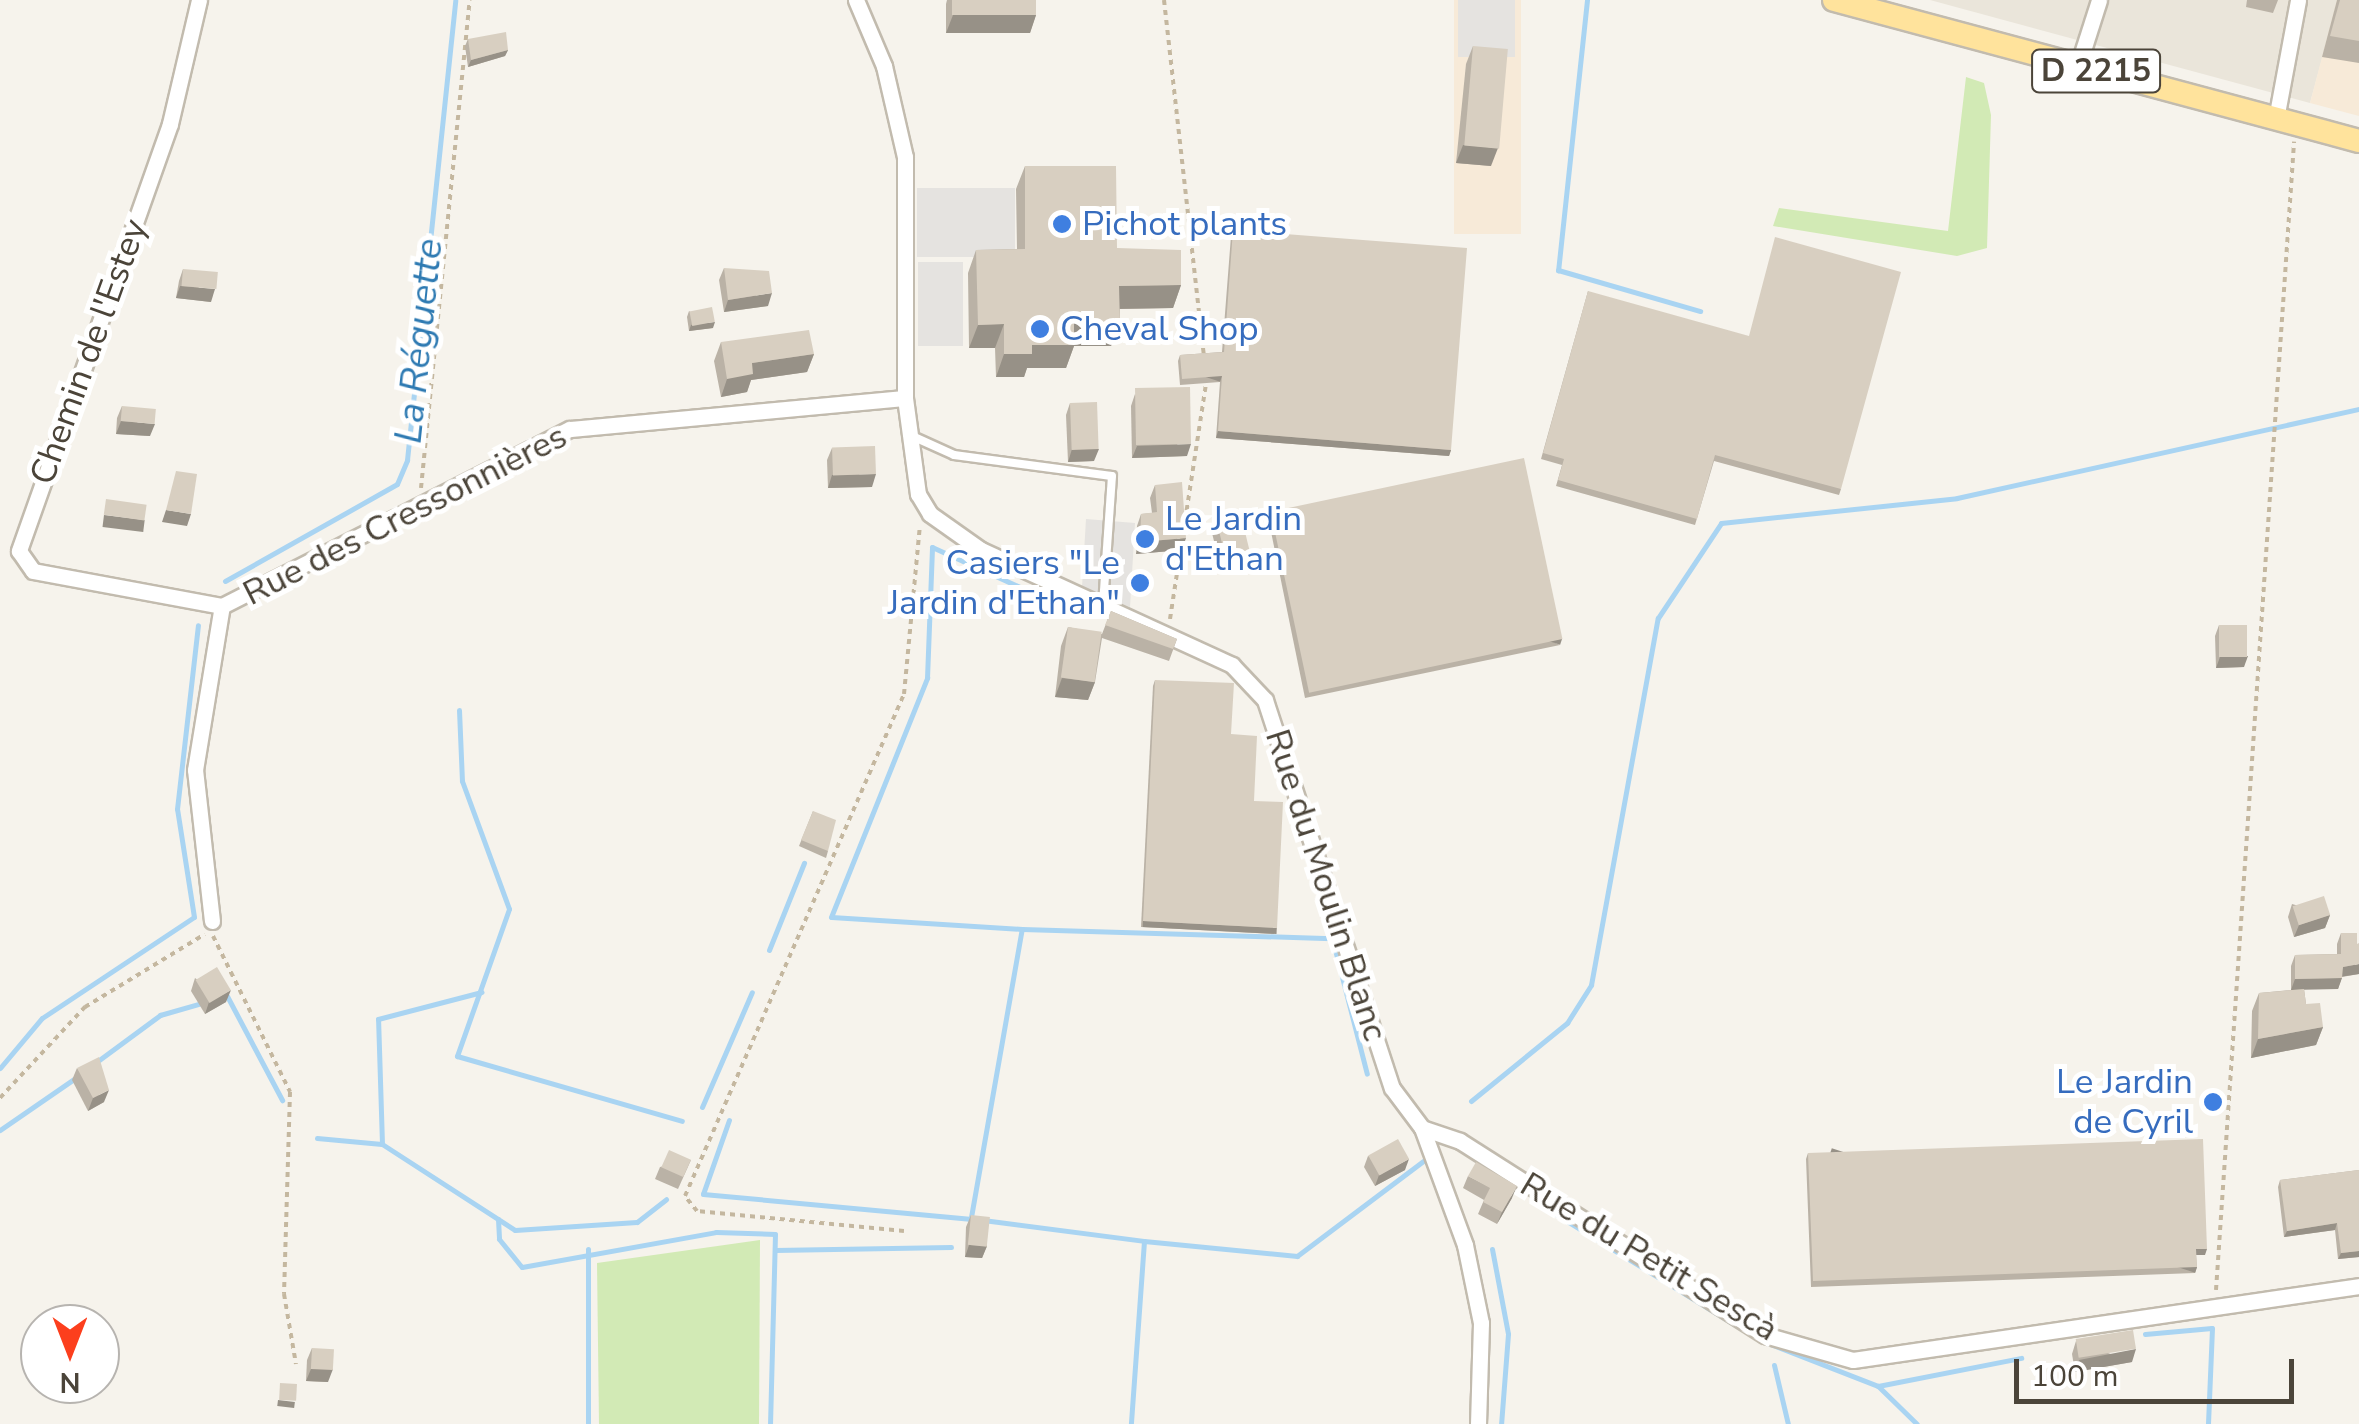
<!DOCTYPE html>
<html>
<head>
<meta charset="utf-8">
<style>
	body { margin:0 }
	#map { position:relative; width:2359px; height:1424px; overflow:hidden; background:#f6f3ec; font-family:"Nunito Sans",sans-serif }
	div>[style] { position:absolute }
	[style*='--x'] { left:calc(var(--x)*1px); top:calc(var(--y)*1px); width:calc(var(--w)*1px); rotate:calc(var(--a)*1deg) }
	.residential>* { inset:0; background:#eae5da }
	.commercial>* { inset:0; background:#f7ead8; transform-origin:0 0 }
	.green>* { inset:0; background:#d2eab5 }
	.parking>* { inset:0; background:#e5e3e0; transform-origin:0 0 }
	.stream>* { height:5px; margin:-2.5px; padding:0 2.5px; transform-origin:2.5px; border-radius:2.5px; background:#a9d4f2 }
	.path>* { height:4px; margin-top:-2px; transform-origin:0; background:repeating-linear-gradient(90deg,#c4b79f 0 5px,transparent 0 10px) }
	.roads { filter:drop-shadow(2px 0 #c2bbae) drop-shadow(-2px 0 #c2bbae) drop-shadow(0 2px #c2bbae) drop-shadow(0 -2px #c2bbae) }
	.service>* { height:8px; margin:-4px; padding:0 4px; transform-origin:4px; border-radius:4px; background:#fff }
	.minor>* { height:15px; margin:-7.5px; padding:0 7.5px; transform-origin:7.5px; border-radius:7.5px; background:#fff }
	.primary>* { height:22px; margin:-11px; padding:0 11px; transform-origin:11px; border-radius:11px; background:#ffe39c }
	.wall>* { inset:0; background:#bab2a6 }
	.shaded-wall>* { inset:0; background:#979187; transform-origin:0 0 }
	.building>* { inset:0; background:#d8cfc1; transform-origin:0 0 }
	.dots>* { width:28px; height:28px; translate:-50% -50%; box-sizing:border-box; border:5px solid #fff; border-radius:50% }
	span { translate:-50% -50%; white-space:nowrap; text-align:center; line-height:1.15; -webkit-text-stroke:10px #fff; paint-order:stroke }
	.shield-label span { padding:2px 8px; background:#fff; border:2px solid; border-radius:8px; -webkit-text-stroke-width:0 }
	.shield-label { font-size:32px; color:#4b4439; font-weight:700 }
	.shop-label { font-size:35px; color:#366cbe }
	.left { translate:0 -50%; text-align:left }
	.right { translate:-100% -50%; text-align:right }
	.street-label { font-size:35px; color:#4b4439 }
	.water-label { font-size:38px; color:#2e7ab2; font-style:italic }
	.north { position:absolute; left:20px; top:1304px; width:100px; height:100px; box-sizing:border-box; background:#fff; border:2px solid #b7b4b0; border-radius:50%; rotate:180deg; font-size:28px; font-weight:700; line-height:40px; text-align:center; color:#4b4439 }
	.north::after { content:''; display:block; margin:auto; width:35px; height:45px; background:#fc3f1d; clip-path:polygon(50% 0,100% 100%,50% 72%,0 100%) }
	.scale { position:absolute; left:2014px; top:1359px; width:280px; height:45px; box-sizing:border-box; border:5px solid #4b4439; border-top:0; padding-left:12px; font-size:30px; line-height:35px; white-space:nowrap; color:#4b4439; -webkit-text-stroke:8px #fff; paint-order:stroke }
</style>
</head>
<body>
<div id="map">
	<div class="residential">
		<i style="clip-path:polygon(1930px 0,2338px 0,2310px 103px)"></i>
	</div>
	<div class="commercial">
		<i style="left:1454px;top:0;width:67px;height:234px"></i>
		<i style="clip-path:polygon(2337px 0,2359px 0,2359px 116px,2310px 103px)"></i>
	</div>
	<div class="green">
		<i style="clip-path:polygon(1966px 77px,1984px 83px,1991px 115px,1987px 248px,1957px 256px,1773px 226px,1779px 208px,1948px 231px)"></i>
		<i style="clip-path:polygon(760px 1240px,759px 1424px,599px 1424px,597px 1263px)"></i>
	</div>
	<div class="parking">
		<i style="left:1458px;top:0;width:57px;height:57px"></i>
		<i style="left:917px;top:188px;width:98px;height:69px"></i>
		<i style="left:918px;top:262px;width:45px;height:84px"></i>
		<i style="clip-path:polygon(1086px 519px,1135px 523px,1130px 607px,1082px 587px)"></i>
	</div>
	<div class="stream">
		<i style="--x:1587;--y:0;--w:272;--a:96.1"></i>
		<i style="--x:1558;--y:270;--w:148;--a:16.1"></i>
		<i style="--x:225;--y:581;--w:197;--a:-29.4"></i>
		<i style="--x:397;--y:484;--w:26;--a:-67"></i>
		<i style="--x:407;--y:460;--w:462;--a:-84"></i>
		<i style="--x:459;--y:710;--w:71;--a:87.6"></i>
		<i style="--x:462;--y:781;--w:136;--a:69.8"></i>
		<i style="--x:509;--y:909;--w:156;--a:109.5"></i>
		<i style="--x:457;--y:1056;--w:234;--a:16.1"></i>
		<i style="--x:1022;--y:929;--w:310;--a:1.7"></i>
		<i style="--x:1332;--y:938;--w:140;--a:75.6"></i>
		<i style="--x:769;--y:950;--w:94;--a:-68.1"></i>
		<i style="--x:227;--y:996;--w:118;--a:62.1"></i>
		<i style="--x:95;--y:1063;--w:81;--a:-36.4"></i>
		<i style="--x:160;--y:1015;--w:44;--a:-15.9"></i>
		<i style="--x:0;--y:1068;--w:65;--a:-50"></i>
		<i style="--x:42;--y:1018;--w:182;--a:-33.6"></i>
		<i style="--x:194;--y:917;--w:109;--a:-98.9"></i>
		<i style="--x:177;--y:809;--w:185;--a:-83.5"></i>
		<i style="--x:1471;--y:1101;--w:124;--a:-39.1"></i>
		<i style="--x:1567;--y:1023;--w:45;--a:-57.7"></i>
		<i style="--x:1591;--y:985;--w:373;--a:-79.7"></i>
		<i style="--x:1658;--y:618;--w:114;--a:-56.4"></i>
		<i style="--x:1721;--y:523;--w:237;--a:-6"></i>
		<i style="--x:1957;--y:498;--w:412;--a:-12.5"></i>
		<i style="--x:702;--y:1107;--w:125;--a:-66.5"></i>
		<i style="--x:729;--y:1120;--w:78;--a:109.4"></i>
		<i style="--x:703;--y:1194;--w:270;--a:5.3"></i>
		<i style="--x:0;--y:1130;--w:90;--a:-34.6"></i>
		<i style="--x:317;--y:1138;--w:65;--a:5.3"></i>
		<i style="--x:382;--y:1144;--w:158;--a:32.9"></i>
		<i style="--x:515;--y:1230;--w:122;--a:-3.8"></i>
		<i style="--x:637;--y:1222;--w:37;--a:-38"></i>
		<i style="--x:382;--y:1144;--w:125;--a:-91.8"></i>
		<i style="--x:378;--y:1019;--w:107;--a:-14.6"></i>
		<i style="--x:1533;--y:1200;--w:246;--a:31.7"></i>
		<i style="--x:971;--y:1217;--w:292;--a:-80"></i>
		<i style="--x:1022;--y:929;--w:191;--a:-176.4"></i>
		<i style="--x:831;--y:917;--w:258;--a:-68.1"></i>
		<i style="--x:927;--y:678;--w:131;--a:-87.8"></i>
		<i style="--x:932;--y:547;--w:123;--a:24.5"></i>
		<i style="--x:498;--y:1219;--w:20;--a:87"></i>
		<i style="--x:499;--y:1239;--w:36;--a:51"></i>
		<i style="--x:522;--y:1267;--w:197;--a:-10.2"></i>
		<i style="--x:716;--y:1232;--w:59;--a:1.9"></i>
		<i style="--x:775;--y:1234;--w:190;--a:91.5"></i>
		<i style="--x:983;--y:1220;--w:162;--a:7.4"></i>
		<i style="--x:1144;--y:1241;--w:183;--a:94.1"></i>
		<i style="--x:1144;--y:1241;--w:154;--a:5.6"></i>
		<i style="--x:1297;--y:1256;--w:158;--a:-37"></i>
		<i style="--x:588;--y:1249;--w:175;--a:90"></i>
		<i style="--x:1492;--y:1249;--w:86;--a:79.3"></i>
		<i style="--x:1508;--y:1334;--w:90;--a:94.4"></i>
		<i style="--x:775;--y:1250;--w:176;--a:-1"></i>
		<i style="--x:2145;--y:1334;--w:67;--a:-5.1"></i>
		<i style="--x:2212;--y:1328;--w:96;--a:92.4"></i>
		<i style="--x:1760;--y:1340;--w:127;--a:21.3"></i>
		<i style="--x:1878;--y:1386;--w:54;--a:44.3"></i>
		<i style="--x:1774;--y:1365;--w:61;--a:76.7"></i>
		<i style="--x:1878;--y:1386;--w:146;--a:-11.1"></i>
	</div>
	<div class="path">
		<i style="--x:1164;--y:0;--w:356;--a:83.6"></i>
		<i style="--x:421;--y:488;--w:490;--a:-84.3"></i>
		<i style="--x:1170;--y:619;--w:244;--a:-81.3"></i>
		<i style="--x:213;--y:936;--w:174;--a:63.7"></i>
		<i style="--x:290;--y:1092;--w:202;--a:91.7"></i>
		<i style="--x:284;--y:1294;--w:71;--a:80.3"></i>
		<i style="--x:0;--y:1098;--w:125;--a:-47"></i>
		<i style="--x:85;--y:1007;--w:140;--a:-31.3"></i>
		<i style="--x:904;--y:1231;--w:208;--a:-174.5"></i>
		<i style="--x:697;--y:1211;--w:19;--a:-129"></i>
		<i style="--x:685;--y:1196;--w:548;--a:-66.43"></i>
		<i style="--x:904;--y:694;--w:169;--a:-84.6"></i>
		<i style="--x:2216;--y:1290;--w:1151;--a:-86.11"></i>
	</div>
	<div class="roads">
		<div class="service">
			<i style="--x:912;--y:436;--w:46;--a:24.3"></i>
			<i style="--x:954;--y:455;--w:159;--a:7.6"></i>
			<i style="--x:1112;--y:476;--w:129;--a:94"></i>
		</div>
		<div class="minor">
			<i style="--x:199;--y:0;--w:127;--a:103.2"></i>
			<i style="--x:170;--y:124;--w:453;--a:109.5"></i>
			<i style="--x:19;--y:551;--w:24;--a:55"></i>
			<i style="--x:33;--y:571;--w:192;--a:10.5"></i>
			<i style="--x:856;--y:0;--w:72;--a:67"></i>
			<i style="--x:884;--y:66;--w:93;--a:77"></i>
			<i style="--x:905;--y:157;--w:241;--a:90"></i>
			<i style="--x:905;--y:398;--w:97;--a:82.3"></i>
			<i style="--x:918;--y:494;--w:23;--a:59"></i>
			<i style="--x:930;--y:514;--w:62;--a:35.2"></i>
			<i style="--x:981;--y:550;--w:276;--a:24.6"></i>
			<i style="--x:1232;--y:665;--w:48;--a:46.7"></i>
			<i style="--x:1265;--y:700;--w:408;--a:71.9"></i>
			<i style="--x:1392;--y:1088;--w:50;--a:53.1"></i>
			<i style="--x:1422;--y:1128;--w:125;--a:69.8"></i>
			<i style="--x:1465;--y:1245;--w:80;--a:78.4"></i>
			<i style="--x:1481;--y:1323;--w:101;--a:91.7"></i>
			<i style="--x:2078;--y:66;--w:69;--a:-72.3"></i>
			<i style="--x:2276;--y:119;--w:121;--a:-79.5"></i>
			<i style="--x:212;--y:921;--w:152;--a:-96.4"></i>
			<i style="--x:195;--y:770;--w:166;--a:-80.7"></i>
			<i style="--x:222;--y:606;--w:390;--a:-27"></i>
			<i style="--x:570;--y:429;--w:336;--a:-5.3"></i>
			<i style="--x:1422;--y:1128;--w:40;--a:18.9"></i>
			<i style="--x:1460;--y:1141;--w:361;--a:32.5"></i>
			<i style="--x:1765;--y:1335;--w:91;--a:15.9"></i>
			<i style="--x:1853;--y:1360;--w:511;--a:-8.32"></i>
		</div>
		<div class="primary">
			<i style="--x:1834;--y:0;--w:544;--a:15.03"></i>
		</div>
	</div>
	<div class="wall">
		<i style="clip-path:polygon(947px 0,1036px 0,1036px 15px,1030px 33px,946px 33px,946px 4px)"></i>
		<i style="clip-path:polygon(2247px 0,2278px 0,2273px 13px,2246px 7px)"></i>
		<i style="clip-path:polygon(2337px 0,2359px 0,2359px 63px,2322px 57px)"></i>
		<i style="clip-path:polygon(468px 39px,508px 50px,505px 56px,468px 67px,465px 46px)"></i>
		<i style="clip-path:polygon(1473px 46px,1491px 166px,1456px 163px,1466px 64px)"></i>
		<i style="clip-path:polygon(1025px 166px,1117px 248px,1181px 285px,1173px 308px,1120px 309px,1120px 323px,1111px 346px,1074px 346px,1066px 368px,1027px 368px,1024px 377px,996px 377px,995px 348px,969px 348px,968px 273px,976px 250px,1017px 249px,1016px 189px)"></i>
		<i style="clip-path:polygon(1233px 230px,1451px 450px,1449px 456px,1216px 438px,1220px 382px,1180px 385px,1178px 361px,1180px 355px,1222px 352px,1231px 236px)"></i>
		<i style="clip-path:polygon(724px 268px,768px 306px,724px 312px,719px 280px)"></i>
		<i style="clip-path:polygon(183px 269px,211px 302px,176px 298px,179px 281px)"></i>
		<i style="clip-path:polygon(1588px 291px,1841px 489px,1839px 495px,1714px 461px,1695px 525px,1556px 486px,1562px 465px,1541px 459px)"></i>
		<i style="clip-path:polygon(689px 311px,713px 328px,689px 331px,687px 317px)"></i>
		<i style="clip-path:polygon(721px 342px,814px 354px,807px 372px,751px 380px,747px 392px,721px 397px,714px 361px)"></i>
		<i style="clip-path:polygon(1135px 394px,1187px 456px,1132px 458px,1131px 406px)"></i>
		<i style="clip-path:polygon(1070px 403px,1094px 461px,1068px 462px,1066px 415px)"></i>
		<i style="clip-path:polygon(122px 406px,150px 436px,116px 434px,117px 418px)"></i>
		<i style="clip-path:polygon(832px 448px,872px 487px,828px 488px,827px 460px)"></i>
		<i style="clip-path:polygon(1155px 485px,1182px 550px,1136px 554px,1137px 526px,1141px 514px,1152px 513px,1150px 498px)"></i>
		<i style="clip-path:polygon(1270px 511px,1560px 645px,1305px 698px,1268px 517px)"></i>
		<i style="clip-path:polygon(1216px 521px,1246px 563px,1221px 569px,1212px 533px)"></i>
		<i style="clip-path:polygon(1111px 611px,1177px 639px,1169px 661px,1102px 638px,1095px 682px,1088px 700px,1055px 697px,1061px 646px,1068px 627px,1102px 634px)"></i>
		<i style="clip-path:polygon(2219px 625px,2244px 667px,2216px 668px,2215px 636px)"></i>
		<i style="clip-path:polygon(1155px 680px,1231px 734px,1254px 801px,1274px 934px,1141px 927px,1153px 686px)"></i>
		<i style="clip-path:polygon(813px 811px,828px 851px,826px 858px,799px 846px)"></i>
		<i style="clip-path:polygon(2292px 904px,2330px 915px,2325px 928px,2294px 937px,2288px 917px)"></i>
		<i style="clip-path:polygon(2341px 933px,2359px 974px,2342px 977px,2338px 989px,2304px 989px,2306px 1004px,2323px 1027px,2316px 1045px,2251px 1058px,2252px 1011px,2259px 993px,2291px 990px,2291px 966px,2295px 955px,2337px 954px,2337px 944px)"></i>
		<i style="clip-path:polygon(195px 978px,226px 1002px,205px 1014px,191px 991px)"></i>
		<i style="clip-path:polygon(77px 1068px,104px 1102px,88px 1111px,72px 1080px)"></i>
		<i style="clip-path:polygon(1808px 1153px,2205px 1255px,2196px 1255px,2197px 1267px,2195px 1273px,1811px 1287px,1806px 1159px)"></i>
		<i style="clip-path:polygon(1368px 1156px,1405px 1170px,1375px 1186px,1364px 1167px)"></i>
		<i style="clip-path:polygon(691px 1160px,678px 1189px,655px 1179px,660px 1167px)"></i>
		<i style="clip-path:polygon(2359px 1170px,2359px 1257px,2338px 1259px,2335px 1230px,2284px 1237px,2278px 1187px,2280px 1180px)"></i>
		<i style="clip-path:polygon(1468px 1176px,1512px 1198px,1497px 1224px,1478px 1214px,1484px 1200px,1463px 1188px)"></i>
		<i style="clip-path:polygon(971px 1215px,987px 1246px,982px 1258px,965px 1257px,966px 1227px)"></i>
		<i style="clip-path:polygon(2076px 1341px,2132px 1362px,2075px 1372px,2072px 1354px)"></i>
		<i style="clip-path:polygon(312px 1348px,328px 1382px,306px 1381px,307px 1360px)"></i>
	</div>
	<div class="shaded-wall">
		<i style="clip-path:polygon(953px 15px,1036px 15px,1030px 33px,946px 33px)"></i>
		<i style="clip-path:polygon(508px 50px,505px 56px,468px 67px,471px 60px)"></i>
		<i style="clip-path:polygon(1463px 145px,1498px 148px,1491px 166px,1456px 163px)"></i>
		<i style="clip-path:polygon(1181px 285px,1173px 308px,1111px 309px,1119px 286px)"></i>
		<i style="clip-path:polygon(180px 286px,215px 289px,211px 302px,176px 298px)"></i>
		<i style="clip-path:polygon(772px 293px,768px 306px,724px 312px,728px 300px)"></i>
		<i style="clip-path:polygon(715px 322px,713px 328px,689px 331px,691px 325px)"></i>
		<i style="clip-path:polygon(1074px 323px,1120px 323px,1111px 346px,1074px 346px,1066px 368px,1027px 368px,1024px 377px,996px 377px,1004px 354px,1032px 345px)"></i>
		<i style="clip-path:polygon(1004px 324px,995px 348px,969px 348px,978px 325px)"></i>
		<i style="clip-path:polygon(814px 354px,807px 372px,751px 380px,747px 392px,721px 397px,727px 379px,752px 363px)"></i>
		<i style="left:1222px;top:376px;width:6px;height:40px;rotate:108deg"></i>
		<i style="clip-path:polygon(121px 421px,155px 424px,150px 436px,116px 434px)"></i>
		<i style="clip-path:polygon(1218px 431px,1451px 450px,1449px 456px,1216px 438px)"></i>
		<i style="clip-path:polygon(1191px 444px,1187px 456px,1132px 458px,1137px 446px)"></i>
		<i style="clip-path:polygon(1072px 449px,1099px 449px,1094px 461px,1068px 462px)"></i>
		<i style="clip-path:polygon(876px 474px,872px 487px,828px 488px,832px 475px)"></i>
		<i style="clip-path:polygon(166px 510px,191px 514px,187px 526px,162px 522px)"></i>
		<i style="left:104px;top:515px;width:41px;height:12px;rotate:7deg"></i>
		<i style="clip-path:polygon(1186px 538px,1182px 550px,1136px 554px,1140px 542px)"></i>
		<i style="clip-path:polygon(1250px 551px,1246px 563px,1221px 569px,1225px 557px)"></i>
		<i style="left:1562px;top:639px;width:6px;height:259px;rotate:108deg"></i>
		<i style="clip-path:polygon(2248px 656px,2244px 667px,2216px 668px,2220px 657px)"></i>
		<i style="clip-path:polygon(1062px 678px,1095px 682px,1088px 700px,1055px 697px)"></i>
		<i style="clip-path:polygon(2330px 915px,2325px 928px,2294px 937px,2299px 925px)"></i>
		<i style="left:1143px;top:921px;width:134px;height:6px;rotate:3deg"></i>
		<i style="clip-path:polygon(2359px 964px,2359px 974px,2339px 977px,2343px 967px)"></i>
		<i style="clip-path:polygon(2342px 978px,2338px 989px,2291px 990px,2295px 979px)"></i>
		<i style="clip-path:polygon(231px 990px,226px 1002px,205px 1014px,209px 1002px)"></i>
		<i style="clip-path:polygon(2323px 1027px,2316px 1045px,2251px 1058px,2258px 1039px)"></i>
		<i style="clip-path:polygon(109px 1090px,104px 1102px,88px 1111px,93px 1098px)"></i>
		<i style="clip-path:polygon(1409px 1159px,1405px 1170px,1375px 1186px,1379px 1175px)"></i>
		<i style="clip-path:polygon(1517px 1186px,1512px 1198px,1497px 1224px,1502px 1212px)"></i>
		<i style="clip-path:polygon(2337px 1223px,2335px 1230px,2284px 1237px,2287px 1231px)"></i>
		<i style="clip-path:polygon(969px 1245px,987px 1246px,982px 1258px,965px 1257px)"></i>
		<i style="clip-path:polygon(2196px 1249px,2207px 1249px,2205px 1255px,2194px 1255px)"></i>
		<i style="clip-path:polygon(2359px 1251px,2359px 1257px,2338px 1259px,2341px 1253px)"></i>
		<i style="left:2197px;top:1267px;width:6px;height:384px;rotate:108deg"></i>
		<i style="clip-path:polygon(2136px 1349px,2132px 1362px,2075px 1372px,2079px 1360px)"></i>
		<i style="clip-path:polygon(311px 1369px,333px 1369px,328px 1382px,306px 1381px)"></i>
		<i style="left:278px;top:1400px;width:17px;height:6px;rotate:7deg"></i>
	</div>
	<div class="building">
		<i style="left:952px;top:0;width:84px;height:15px"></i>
		<i style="clip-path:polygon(2340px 0,2359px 0,2359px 41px,2330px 36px)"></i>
		<i style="clip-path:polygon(506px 32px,508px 50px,471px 60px,468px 39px)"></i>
		<i style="left:1473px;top:46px;width:35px;height:100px;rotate:5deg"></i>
		<i style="clip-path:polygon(1025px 166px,1116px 166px,1117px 248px,1181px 250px,1181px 285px,1119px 286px,1120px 323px,1074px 323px,1074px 345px,1032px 345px,1032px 354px,1004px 354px,1004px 324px,978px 325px,976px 250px,1025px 249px)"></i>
		<i style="clip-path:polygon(1233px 230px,1467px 248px,1451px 450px,1218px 431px,1222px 376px,1182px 379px,1180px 355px,1224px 352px)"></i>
		<i style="clip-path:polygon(1775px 237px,1901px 272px,1841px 489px,1715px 455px,1697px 519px,1558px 480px,1564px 459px,1543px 453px,1588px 291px,1749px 336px)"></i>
		<i style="clip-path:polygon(724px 268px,769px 271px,772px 293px,728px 300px)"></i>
		<i style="left:183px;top:269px;width:35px;height:17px;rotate:5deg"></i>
		<i style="left:712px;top:307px;width:15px;height:23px;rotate:79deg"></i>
		<i style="clip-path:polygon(809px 330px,814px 354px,752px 363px,753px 374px,727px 379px,721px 342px)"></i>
		<i style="left:1190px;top:387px;width:57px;height:55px;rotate:89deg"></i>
		<i style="left:1097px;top:402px;width:47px;height:27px;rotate:88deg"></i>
		<i style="left:122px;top:406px;width:34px;height:15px;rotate:5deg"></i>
		<i style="left:875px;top:446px;width:28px;height:43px;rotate:88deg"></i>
		<i style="left:1524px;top:458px;width:185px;height:259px;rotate:78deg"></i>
		<i style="clip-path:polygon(176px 471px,197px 474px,191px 514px,166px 510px)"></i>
		<i style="clip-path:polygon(1182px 482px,1186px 538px,1140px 542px,1141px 514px,1157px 512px,1155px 485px)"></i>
		<i style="left:106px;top:499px;width:41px;height:16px;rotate:8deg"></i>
		<i style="left:1241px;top:516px;width:36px;height:25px;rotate:76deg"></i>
		<i style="clip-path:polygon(1111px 611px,1177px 639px,1173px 649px,1105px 625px)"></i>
		<i style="left:2219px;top:625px;width:28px;height:32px"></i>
		<i style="left:1068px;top:627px;width:34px;height:51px;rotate:8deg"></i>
		<i style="clip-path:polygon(1155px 680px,1234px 683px,1231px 734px,1257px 736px,1254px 801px,1283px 802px,1277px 928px,1143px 921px)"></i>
		<i style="clip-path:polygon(813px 811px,836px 820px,828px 851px,801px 840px)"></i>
		<i style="left:2324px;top:896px;width:20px;height:33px;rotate:72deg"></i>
		<i style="clip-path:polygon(2341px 933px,2357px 933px,2357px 944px,2359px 943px,2359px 964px,2343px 967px,2342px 978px,2295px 979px,2295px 955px,2341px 954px)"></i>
		<i style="left:217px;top:967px;width:27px;height:25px;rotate:59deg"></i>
		<i style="clip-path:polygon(2304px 989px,2306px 1004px,2320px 1003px,2323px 1027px,2258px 1039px,2259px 993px)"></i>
		<i style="clip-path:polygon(99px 1057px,109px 1090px,93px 1098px,77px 1068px)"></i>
		<i style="left:1398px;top:1139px;width:23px;height:34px;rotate:61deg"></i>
		<i style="clip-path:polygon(2203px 1139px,2207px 1249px,2196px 1249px,2197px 1267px,1813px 1281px,1808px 1153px)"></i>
		<i style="left:669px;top:1150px;width:24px;height:19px;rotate:24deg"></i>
		<i style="clip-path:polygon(1476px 1162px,1517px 1186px,1502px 1212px,1483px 1202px,1490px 1188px,1468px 1176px)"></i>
		<i style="clip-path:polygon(2359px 1170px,2359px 1251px,2341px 1253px,2337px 1223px,2287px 1231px,2280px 1180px)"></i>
		<i style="left:971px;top:1215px;width:19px;height:30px;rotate:6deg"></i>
		<i style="left:2133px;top:1330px;width:19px;height:58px;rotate:81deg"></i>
		<i style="left:312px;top:1348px;width:22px;height:21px;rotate:3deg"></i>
		<i style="left:280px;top:1383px;width:17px;height:17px;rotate:3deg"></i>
	</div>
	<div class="dots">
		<i style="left:1062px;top:224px;background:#3f7fe0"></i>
		<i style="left:1040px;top:329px;background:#3f7fe0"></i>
		<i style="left:1145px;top:539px;background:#3f7fe0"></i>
		<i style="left:1140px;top:583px;background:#3f7fe0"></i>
		<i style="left:2213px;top:1102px;background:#3f7fe0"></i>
	</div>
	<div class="shield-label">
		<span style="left:2096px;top:71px">D 2215</span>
	</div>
	<div class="shop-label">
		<span class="left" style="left:1082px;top:224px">Pichot plants</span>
		<span class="left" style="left:1060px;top:329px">Cheval Shop</span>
		<span class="left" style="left:1165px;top:539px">Le Jardin<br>d'Ethan</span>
		<span class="right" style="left:1120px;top:583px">Casiers "Le<br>Jardin d'Ethan"</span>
		<span class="right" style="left:2193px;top:1102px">Le Jardin<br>de Cyril</span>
	</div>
	<div class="street-label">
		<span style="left:89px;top:352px;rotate:-70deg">Chemin de l'Estey</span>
		<span style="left:405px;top:515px;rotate:-27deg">Rue des Cressonnières</span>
		<span style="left:1326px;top:885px;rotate:72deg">Rue du Moulin Blanc</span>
		<span style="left:1649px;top:1257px;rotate:31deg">Rue du Petit Sescà</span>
	</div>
	<div class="water-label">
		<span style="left:419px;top:341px;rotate:-84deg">La Réguette</span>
	</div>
	<div class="north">N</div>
	<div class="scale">100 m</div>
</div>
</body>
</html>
